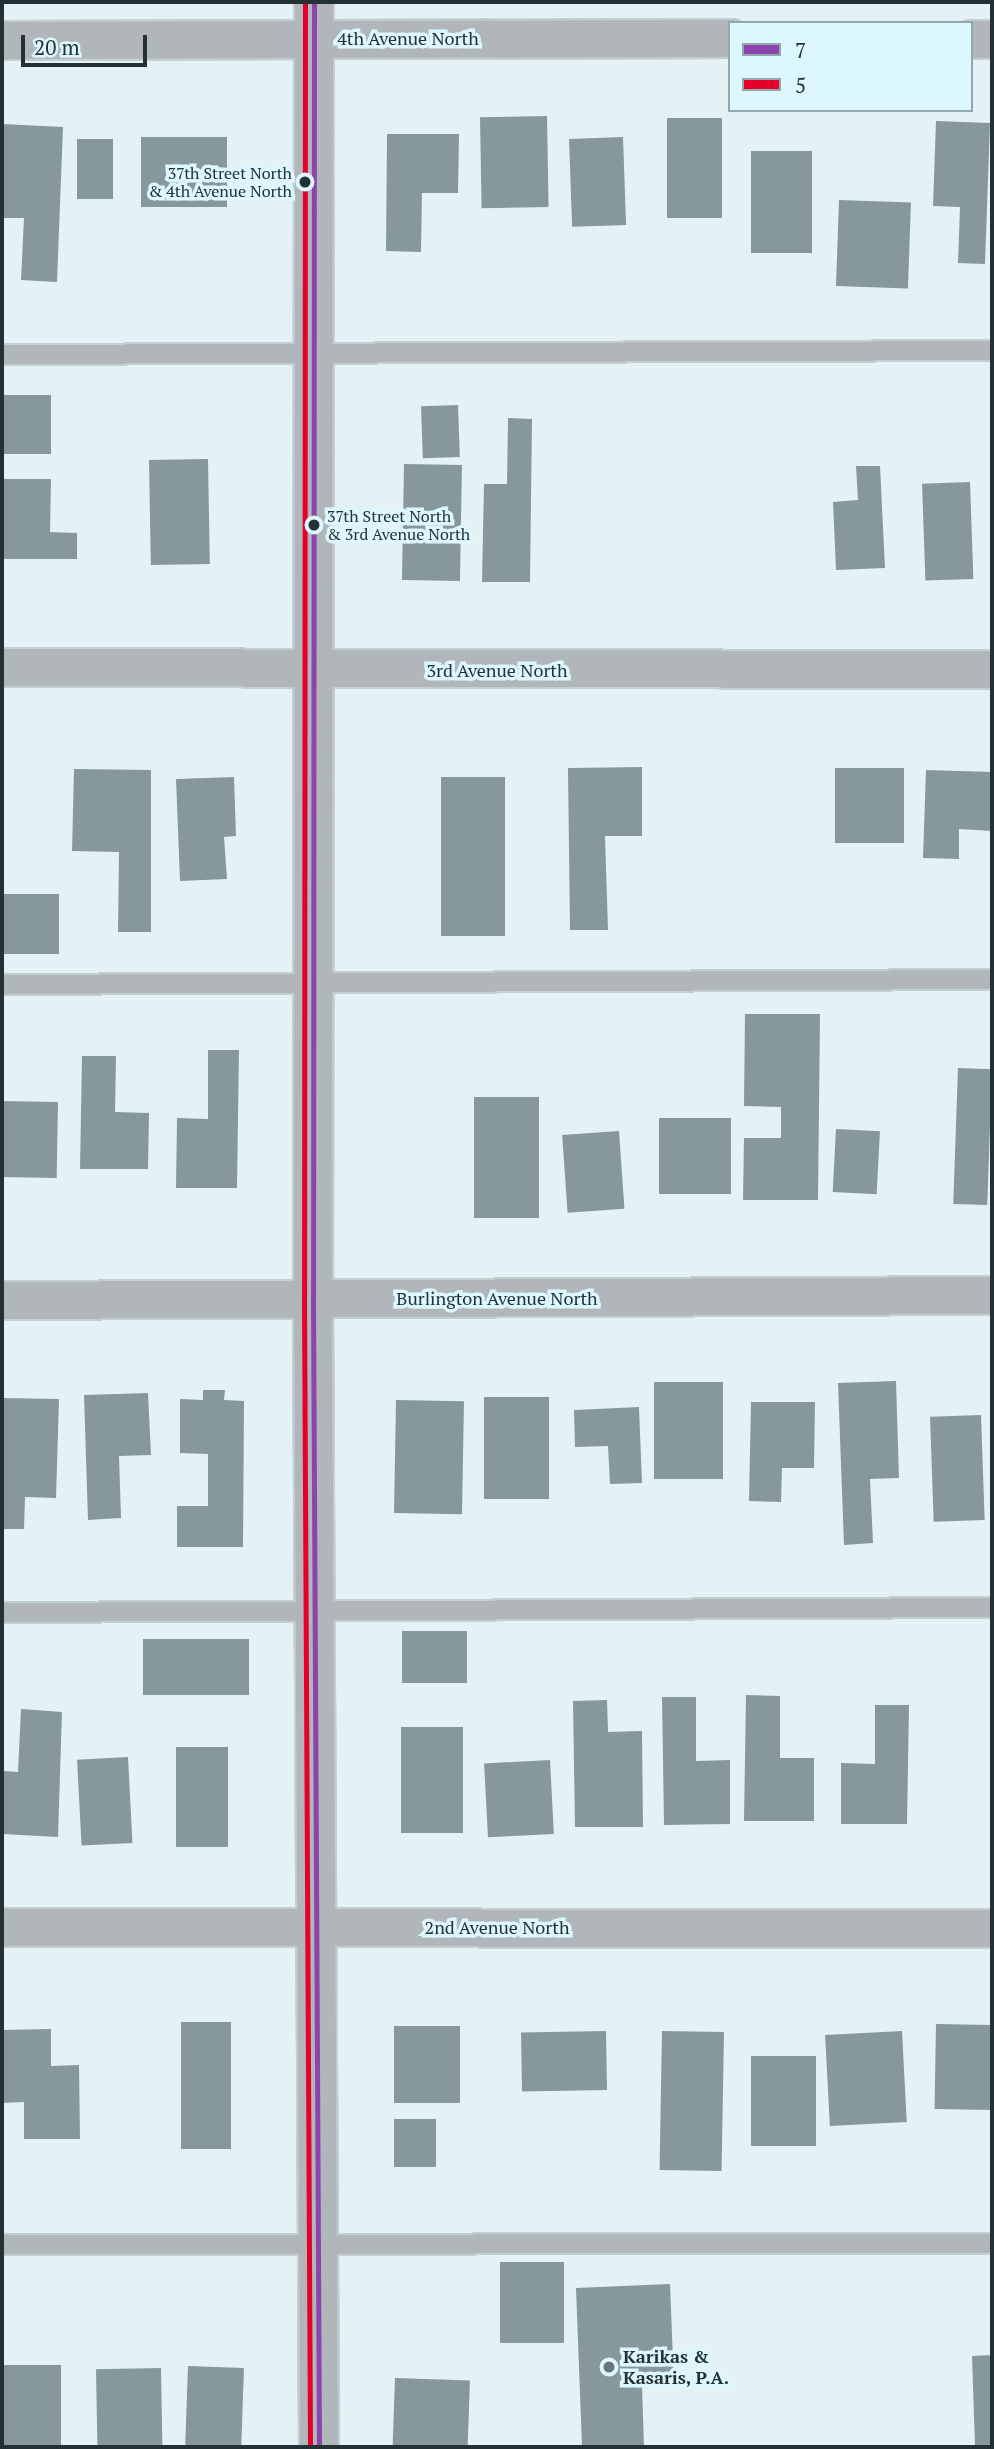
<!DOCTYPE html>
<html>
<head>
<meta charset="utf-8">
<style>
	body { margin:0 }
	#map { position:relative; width:994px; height:2449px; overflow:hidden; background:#e4f2f6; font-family:"PT Serif",serif }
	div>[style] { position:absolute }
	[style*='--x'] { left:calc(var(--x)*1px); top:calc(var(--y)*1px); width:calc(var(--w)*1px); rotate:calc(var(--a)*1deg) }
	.building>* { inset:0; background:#86989c; transform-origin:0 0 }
	.roads { filter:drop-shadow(2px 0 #c3ced1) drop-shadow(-2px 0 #c3ced1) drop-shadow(0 2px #c3ced1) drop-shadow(0 -2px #c3ced1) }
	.service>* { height:19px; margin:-9.5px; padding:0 9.5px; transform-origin:9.5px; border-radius:9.5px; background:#b0b6b9 }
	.minor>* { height:37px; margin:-18.5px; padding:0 18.5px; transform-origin:18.5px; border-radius:18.5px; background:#b0b6b9 }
	.tertiary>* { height:38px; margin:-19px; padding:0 19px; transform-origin:19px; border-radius:19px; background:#b0b6b9 }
	.bus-1>* { height:5px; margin:-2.5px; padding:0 2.5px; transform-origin:2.5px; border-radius:2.5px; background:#8e44ad }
	.bus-2>* { height:5px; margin:-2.5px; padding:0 2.5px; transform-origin:2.5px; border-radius:2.5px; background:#e4002b }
	.dots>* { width:19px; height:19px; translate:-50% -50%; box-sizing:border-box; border:4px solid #dcf7fe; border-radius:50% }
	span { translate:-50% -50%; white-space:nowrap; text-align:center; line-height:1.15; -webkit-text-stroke:7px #dcf7fe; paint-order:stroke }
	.bus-label { font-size:16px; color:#233134 }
	.right { translate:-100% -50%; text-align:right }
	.left { translate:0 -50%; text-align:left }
	.street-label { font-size:18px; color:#233134 }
	.poi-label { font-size:18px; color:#233134; font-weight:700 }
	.frame { position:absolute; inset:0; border:4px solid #233134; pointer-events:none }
	.legend { position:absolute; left:728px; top:21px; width:245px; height:91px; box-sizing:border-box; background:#dcf7fe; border:2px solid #92a8ad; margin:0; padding:9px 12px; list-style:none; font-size:21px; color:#233134 }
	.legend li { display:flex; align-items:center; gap:14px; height:35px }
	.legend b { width:35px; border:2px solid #92a8ad }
	.scale { position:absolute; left:21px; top:35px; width:126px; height:32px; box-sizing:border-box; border:4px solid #233134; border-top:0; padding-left:9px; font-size:21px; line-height:24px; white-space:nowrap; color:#233134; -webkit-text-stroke:5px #dcf7fe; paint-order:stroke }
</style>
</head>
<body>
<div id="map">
	<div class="building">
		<i style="left:547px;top:116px;width:91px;height:67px;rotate:89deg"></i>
		<i style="left:667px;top:118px;width:55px;height:100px"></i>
		<i style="clip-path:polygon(936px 121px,990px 123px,985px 264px,958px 263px,960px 207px,933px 206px)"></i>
		<i style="clip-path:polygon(2px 124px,63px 127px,57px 282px,21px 280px,24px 218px,2px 218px)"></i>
		<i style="clip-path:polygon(387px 134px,459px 134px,458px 193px,422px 193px,421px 252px,386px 251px)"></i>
		<i style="left:141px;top:137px;width:86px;height:70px"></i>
		<i style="left:623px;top:137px;width:88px;height:54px;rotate:88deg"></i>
		<i style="left:77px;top:139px;width:36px;height:60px"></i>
		<i style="left:751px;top:151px;width:61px;height:102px"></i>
		<i style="left:839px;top:200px;width:72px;height:86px;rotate:2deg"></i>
		<i style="left:2px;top:395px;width:49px;height:59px"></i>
		<i style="left:458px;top:405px;width:52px;height:37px;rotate:88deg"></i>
		<i style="clip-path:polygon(508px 418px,532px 419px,530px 582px,482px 582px,484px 484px,507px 484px)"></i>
		<i style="left:208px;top:459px;width:105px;height:59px;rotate:89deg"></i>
		<i style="left:404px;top:464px;width:58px;height:116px;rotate:1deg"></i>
		<i style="clip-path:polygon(856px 466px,880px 466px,885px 568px,836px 570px,833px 502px,858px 500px)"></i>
		<i style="clip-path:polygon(2px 479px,51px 479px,50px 532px,77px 533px,77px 559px,2px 559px)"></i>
		<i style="left:970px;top:482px;width:97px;height:48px;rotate:88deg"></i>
		<i style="clip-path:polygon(642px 767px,642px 836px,605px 836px,608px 930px,570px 930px,568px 768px)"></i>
		<i style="left:835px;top:768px;width:69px;height:75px"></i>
		<i style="clip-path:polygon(74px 769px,151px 770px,151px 932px,118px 932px,119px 852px,72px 851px)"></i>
		<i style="clip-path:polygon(926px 770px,992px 772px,992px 831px,959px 829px,959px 859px,923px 858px)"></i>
		<i style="clip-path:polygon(234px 777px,236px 836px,224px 837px,227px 879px,180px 881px,176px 779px)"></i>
		<i style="left:441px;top:777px;width:64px;height:159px"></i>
		<i style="left:2px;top:894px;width:57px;height:60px"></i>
		<i style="clip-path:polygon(745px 1014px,820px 1014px,818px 1200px,743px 1200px,744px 1138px,781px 1138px,781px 1107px,744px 1106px)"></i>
		<i style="clip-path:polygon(208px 1050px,239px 1050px,237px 1188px,176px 1188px,177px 1118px,208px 1119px)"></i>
		<i style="clip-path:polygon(82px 1056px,116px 1056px,115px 1112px,149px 1113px,148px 1169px,80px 1169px)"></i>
		<i style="left:958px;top:1068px;width:34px;height:136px;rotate:2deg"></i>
		<i style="left:474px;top:1097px;width:65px;height:121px"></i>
		<i style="left:2px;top:1101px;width:56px;height:76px;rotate:1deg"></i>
		<i style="left:731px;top:1118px;width:76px;height:72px;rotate:90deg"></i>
		<i style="left:836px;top:1129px;width:44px;height:63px;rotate:3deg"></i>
		<i style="left:619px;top:1131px;width:78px;height:57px;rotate:86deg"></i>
		<i style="clip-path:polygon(896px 1381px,899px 1478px,870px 1479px,873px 1543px,844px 1545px,838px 1383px)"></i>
		<i style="left:723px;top:1382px;width:97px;height:69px;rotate:90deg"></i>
		<i style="clip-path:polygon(203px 1390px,225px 1390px,224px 1400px,244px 1401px,243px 1547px,177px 1547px,177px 1506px,208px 1506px,208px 1454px,180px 1453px,180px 1399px,203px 1400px)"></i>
		<i style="clip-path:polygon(148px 1393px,151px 1455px,119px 1456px,121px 1518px,88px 1520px,84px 1395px)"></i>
		<i style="left:484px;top:1397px;width:65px;height:102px"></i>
		<i style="clip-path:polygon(2px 1398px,59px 1399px,56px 1498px,25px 1497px,24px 1529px,2px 1529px)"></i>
		<i style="left:396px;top:1400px;width:68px;height:113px;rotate:1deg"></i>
		<i style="clip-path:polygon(751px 1402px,815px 1402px,814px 1468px,782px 1468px,781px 1502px,749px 1501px)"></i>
		<i style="clip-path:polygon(639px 1407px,642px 1483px,610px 1484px,608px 1446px,575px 1447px,574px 1410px)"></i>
		<i style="left:981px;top:1415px;width:105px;height:51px;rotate:88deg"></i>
		<i style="left:402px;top:1631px;width:65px;height:52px"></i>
		<i style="left:143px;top:1639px;width:106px;height:56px"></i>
		<i style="clip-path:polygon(746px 1695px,780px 1696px,780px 1758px,814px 1758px,814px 1821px,744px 1821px)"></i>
		<i style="clip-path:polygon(662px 1697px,696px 1697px,696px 1761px,730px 1760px,730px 1824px,664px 1825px)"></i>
		<i style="clip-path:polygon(607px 1700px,608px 1732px,642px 1731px,643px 1827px,575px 1827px,573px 1701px)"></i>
		<i style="clip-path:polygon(875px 1705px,909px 1705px,907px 1824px,841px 1824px,841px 1763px,875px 1764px)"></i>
		<i style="clip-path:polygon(21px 1709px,62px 1712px,58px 1837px,2px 1834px,2px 1771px,18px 1772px)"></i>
		<i style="left:401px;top:1727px;width:62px;height:106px"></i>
		<i style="left:176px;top:1747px;width:52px;height:100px"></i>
		<i style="left:128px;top:1757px;width:86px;height:51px;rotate:87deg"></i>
		<i style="left:550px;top:1760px;width:74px;height:66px;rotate:87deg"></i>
		<i style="left:181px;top:2022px;width:50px;height:127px"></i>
		<i style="left:936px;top:2024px;width:56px;height:85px;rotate:1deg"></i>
		<i style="left:394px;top:2026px;width:66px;height:77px"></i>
		<i style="clip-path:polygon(51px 2029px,51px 2066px,79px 2065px,80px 2139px,24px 2139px,24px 2102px,2px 2103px,2px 2030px)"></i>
		<i style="left:606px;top:2031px;width:59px;height:85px;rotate:89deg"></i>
		<i style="left:662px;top:2031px;width:62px;height:139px;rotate:1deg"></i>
		<i style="left:902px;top:2031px;width:91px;height:77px;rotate:87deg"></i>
		<i style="left:751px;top:2056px;width:65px;height:90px"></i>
		<i style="left:394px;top:2119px;width:42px;height:48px"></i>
		<i style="left:500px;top:2262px;width:64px;height:81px"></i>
		<i style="clip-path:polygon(670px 2284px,674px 2385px,642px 2386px,644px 2447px,582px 2447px,576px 2288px)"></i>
		<i style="clip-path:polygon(992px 2355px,992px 2445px,975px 2446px,972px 2356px)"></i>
		<i style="left:2px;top:2365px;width:59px;height:82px"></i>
		<i style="left:188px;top:2366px;width:56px;height:81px;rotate:2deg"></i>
		<i style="left:161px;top:2368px;width:79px;height:65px;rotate:89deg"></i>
		<i style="left:395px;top:2378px;width:75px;height:69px;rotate:2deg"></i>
	</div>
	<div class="roads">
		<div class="service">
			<i style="--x:2;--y:354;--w:990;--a:-0.23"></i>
			<i style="--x:2;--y:984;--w:990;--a:-0.29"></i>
			<i style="--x:2;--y:1612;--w:990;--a:-0.29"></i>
			<i style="--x:2;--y:2244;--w:990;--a:-0.06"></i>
		</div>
		<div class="minor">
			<i style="--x:971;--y:39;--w:21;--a:0"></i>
			<i style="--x:2;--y:40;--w:728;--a:-0.16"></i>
			<i style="--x:2;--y:667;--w:990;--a:0.12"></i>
			<i style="--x:2;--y:1300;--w:990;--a:-0.29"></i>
			<i style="--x:2;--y:1927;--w:990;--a:0.06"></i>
		</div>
		<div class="tertiary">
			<i style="--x:314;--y:2;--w:1297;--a:90.04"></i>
			<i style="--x:313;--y:1299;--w:1148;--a:89.7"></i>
		</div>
	</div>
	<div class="bus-1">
		<i style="--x:314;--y:2;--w:1297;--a:90.04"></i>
		<i style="--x:313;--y:1299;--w:1148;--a:89.7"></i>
	</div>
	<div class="bus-2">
		<i style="--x:305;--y:2;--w:1297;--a:90.04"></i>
		<i style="--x:304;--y:1299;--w:1148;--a:89.7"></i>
	</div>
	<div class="dots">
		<i style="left:305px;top:182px;background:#233134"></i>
		<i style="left:314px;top:525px;background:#233134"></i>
		<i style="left:609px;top:2367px;background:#677578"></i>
	</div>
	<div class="bus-label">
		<span class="right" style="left:292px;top:182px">37th Street North<br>&amp; 4th Avenue North</span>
		<span class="left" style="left:327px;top:525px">37th Street North<br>&amp; 3rd Avenue North</span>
	</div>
	<div class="street-label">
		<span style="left:408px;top:38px">4th Avenue North</span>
		<span style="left:497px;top:670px">3rd Avenue North</span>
		<span style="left:497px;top:1298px">Burlington Avenue North</span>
		<span style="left:497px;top:1927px">2nd Avenue North</span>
	</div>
	<div class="poi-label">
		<span class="left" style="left:623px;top:2367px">Karikas &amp;<br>Kasaris, P.A.</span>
	</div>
	<div class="frame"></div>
	<ul class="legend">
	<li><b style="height:9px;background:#8e44ad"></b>7</li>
	<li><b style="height:9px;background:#e4002b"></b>5</li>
	</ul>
	<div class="scale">20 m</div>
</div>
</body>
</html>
